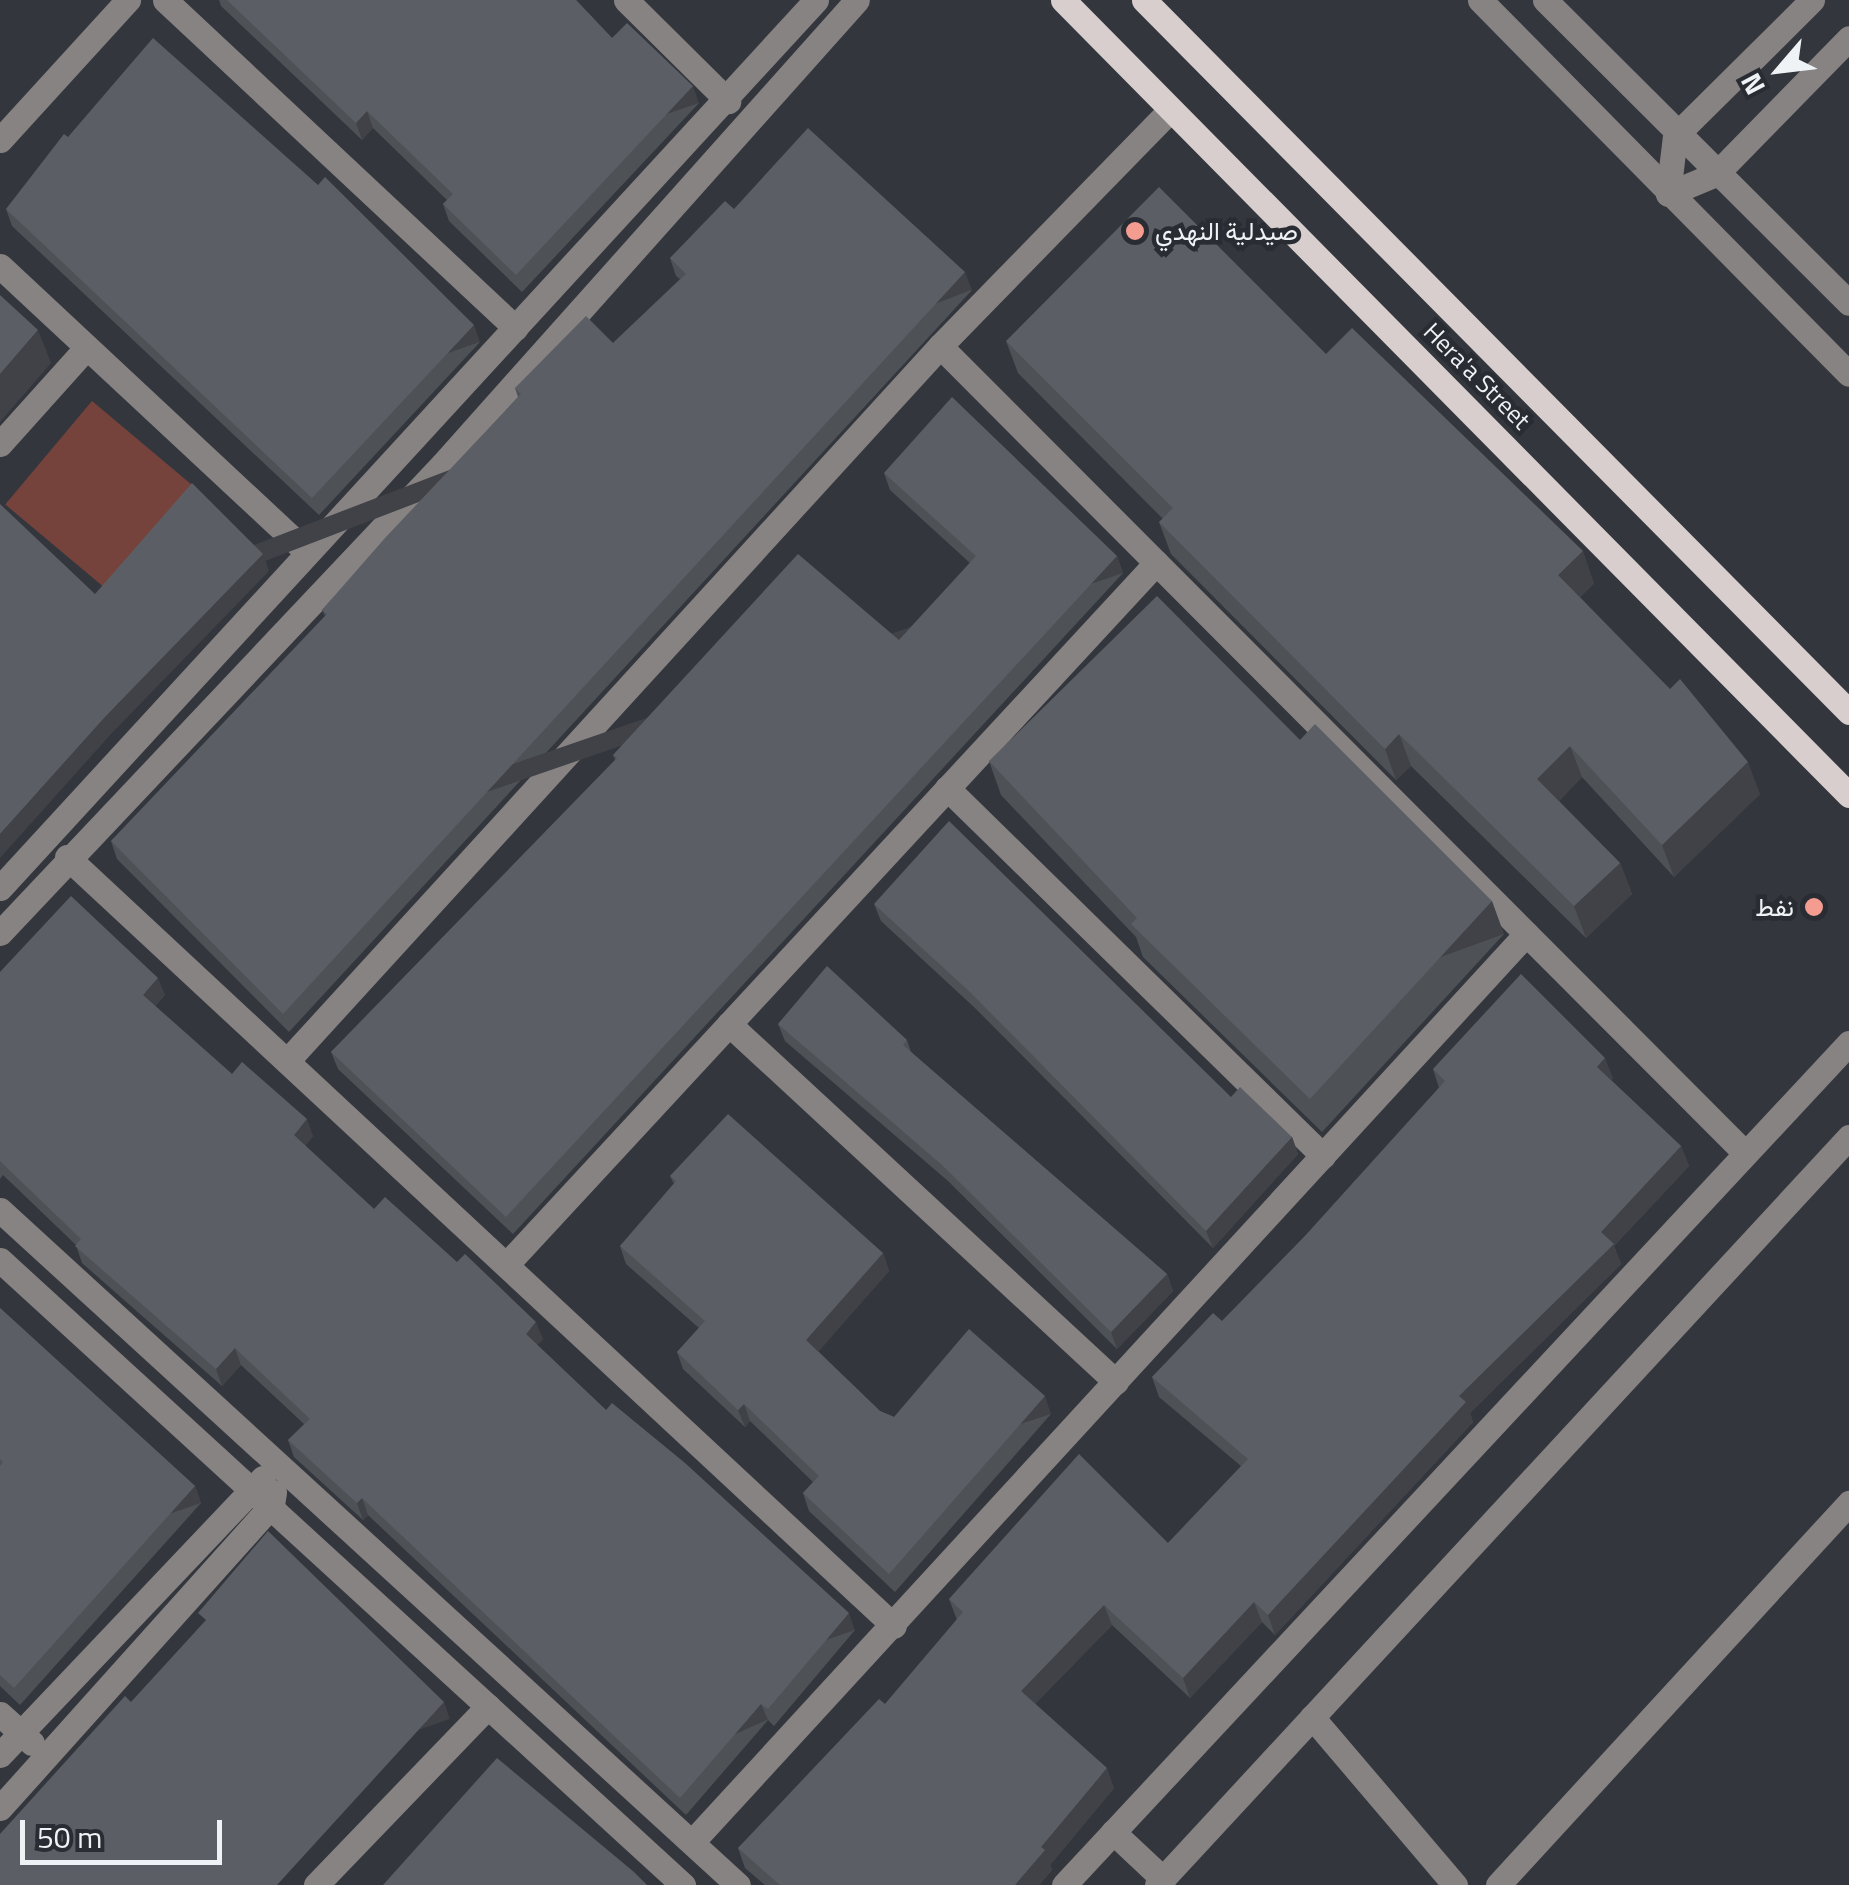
<!DOCTYPE html>
<html>
<head>
<meta charset="utf-8">
<style>
	body { margin:0 }
	#map { position:relative; width:1849px; height:1885px; overflow:hidden; background:#33373d; font-family:"Titillium Web",Vazirmatn,sans-serif }
	div>[style] { position:absolute }
	[style*='--x'] { left:calc(var(--x)*1px); top:calc(var(--y)*1px); width:calc(var(--w)*1px); rotate:calc(var(--a)*1deg) }
	.green>* { inset:0; background:#76423c; transform-origin:0 0 }
	.minor>* { height:25px; margin:-12.5px; padding:0 12.5px; transform-origin:12.5px; border-radius:12.5px; background:#878382 }
	.major>* { height:25px; margin:-12.5px; padding:0 12.5px; transform-origin:12.5px; border-radius:12.5px; background:#d7cecd }
	.wall>* { inset:0; background:#4e5257 }
	.shaded-wall>* { inset:0; background:#404247; transform-origin:0 0 }
	.building>* { inset:0; background:#5b5f65 }
	.dots>* { width:28px; height:28px; translate:-50% -50%; box-sizing:border-box; border:5px solid #292d33; border-radius:50% }
	span { translate:-50% -50%; white-space:nowrap; text-align:center; line-height:1.15; -webkit-text-stroke:9px #292d33; paint-order:stroke }
	.poi-label { font-size:25px; color:#f0f3f6 }
	.left { translate:0 -50%; text-align:left }
	.right { translate:-100% -50%; text-align:right }
	.street-label { font-size:25px; color:#f0f3f6 }
	.north { position:absolute; left:1729px; top:20px; width:100px; height:100px; -webkit-text-stroke:8px #292d33; paint-order:stroke; rotate:242deg; font-size:28px; font-weight:700; line-height:40px; text-align:center; color:#f0f3f6 }
	.north::after { content:''; display:block; margin:auto; width:35px; height:45px; background:#f0f3f6; clip-path:polygon(50% 0,100% 100%,50% 72%,0 100%) }
	.scale { position:absolute; left:20px; top:1820px; width:202px; height:45px; box-sizing:border-box; border:5px solid #f0f3f6; border-top:0; padding-left:12px; font-size:30px; line-height:35px; white-space:nowrap; color:#f0f3f6; -webkit-text-stroke:8px #292d33; paint-order:stroke }
</style>
</head>
<body>
<div id="map">
	<div class="green">
		<i style="left:92px;top:401px;width:131px;height:135px;rotate:40deg"></i>
	</div>
	<div class="minor">
		<i style="--x:165;--y:0;--w:480;--a:43.1"></i>
		<i style="--x:626;--y:0;--w:144;--a:44.7"></i>
		<i style="--x:1480;--y:0;--w:525;--a:45.39"></i>
		<i style="--x:1545;--y:0;--w:429;--a:44.9"></i>
		<i style="--x:1812;--y:0;--w:193;--a:135.2"></i>
		<i style="--x:1675;--y:136;--w:58;--a:96.9"></i>
		<i style="--x:1668;--y:194;--w:52;--a:-22.6"></i>
		<i style="--x:1716;--y:174;--w:190;--a:-45.6"></i>
		<i style="--x:0;--y:140;--w:190;--a:-47.6"></i>
		<i style="--x:0;--y:266;--w:420;--a:43"></i>
		<i style="--x:940;--y:346;--w:1137;--a:45.07"></i>
		<i style="--x:0;--y:444;--w:130;--a:-48.1"></i>
		<i style="--x:947;--y:788;--w:526;--a:44.38"></i>
		<i style="--x:67;--y:857;--w:1129;--a:42.92"></i>
		<i style="--x:0;--y:888;--w:1206;--a:-47.42"></i>
		<i style="--x:0;--y:933;--w:644;--a:-46.64"></i>
		<i style="--x:442;--y:465;--w:623;--a:-48.25"></i>
		<i style="--x:729;--y:1024;--w:527;--a:42.77"></i>
		<i style="--x:287;--y:1061;--w:968;--a:-47.59"></i>
		<i style="--x:940;--y:346;--w:330;--a:-45.7"></i>
		<i style="--x:0;--y:1210;--w:1000;--a:42.45"></i>
		<i style="--x:0;--y:1260;--w:926;--a:42.46"></i>
		<i style="--x:506;--y:1265;--w:957;--a:-47.2"></i>
		<i style="--x:0;--y:1714;--w:43;--a:42.2"></i>
		<i style="--x:1312;--y:1717;--w:221;--a:49.6"></i>
		<i style="--x:0;--y:1755;--w:382;--a:-46.5"></i>
		<i style="--x:0;--y:1808;--w:407;--a:-48.1"></i>
		<i style="--x:272;--y:1505;--w:13;--a:-81"></i>
		<i style="--x:1113;--y:1832;--w:69;--a:43.2"></i>
		<i style="--x:692;--y:1842;--w:1233;--a:-47.43"></i>
		<i style="--x:316;--y:1885;--w:248;--a:-46.1"></i>
		<i style="--x:1064;--y:1885;--w:1151;--a:-47.01"></i>
		<i style="--x:1157;--y:1885;--w:1019;--a:-47.23"></i>
		<i style="--x:1498;--y:1885;--w:519;--a:-47.42"></i>
	</div>
	<div class="major">
		<i style="--x:1063;--y:0;--w:1118;--a:45.33"></i>
		<i style="--x:1144;--y:0;--w:1002;--a:45.28"></i>
	</div>
	<div class="wall">
		<i style="clip-path:polygon(219px 0,576px 0,612px 38px,699px 103px,522px 292px,449px 221px,443px 204px,447px 200px,373px 128px,362px 140px,221px 6px)"></i>
		<i style="clip-path:polygon(68px 137px,480px 342px,319px 515px,12px 226px,6px 209px)"></i>
		<i style="clip-path:polygon(734px 209px,972px 290px,289px 1032px,117px 859px,111px 841px,325px 616px,322px 610px,518px 397px,515px 388px,613px 343px,680px 279px,676px 276px,670px 258px)"></i>
		<i style="clip-path:polygon(1006px 341px,1326px 354px,1594px 583px,1580px 597px,1760px 794px,1674px 877px,1582px 777px,1559px 801px,1620px 863px,1632px 894px,1586px 938px,1411px 766px,1396px 780px,1171px 554px,1159px 522px,1163px 519px,1018px 373px)"></i>
		<i style="clip-path:polygon(884px 473px,1117px 556px,1123px 573px,513px 1234px,338px 1069px,331px 1052px,615px 760px,613px 755px,899px 640px,970px 563px,890px 490px)"></i>
		<i style="clip-path:polygon(1300px 740px,1504px 934px,1322px 1132px,1143px 957px,1136px 937px,1001px 795px,989px 761px)"></i>
		<i style="clip-path:polygon(874px 904px,1292px 1137px,1298px 1154px,1213px 1248px,976px 1009px,881px 921px)"></i>
		<i style="clip-path:polygon(0 972px,165px 995px,155px 1006px,232px 1074px,313px 1136px,305px 1146px,374px 1209px,543px 1339px,537px 1345px,606px 1410px,855px 1630px,774px 1726px,768px 1720px,686px 1815px,368px 1515px,363px 1520px,294px 1457px,288px 1440px,304px 1424px,241px 1365px,222px 1386px,82px 1263px,76px 1245px,3px 1175px,0 1179px)"></i>
		<i style="clip-path:polygon(778px 1024px,907px 1040px,911px 1052px,1167px 1274px,1173px 1291px,1117px 1349px,948px 1181px,785px 1041px)"></i>
		<i style="clip-path:polygon(1433px 1069px,1613px 1078px,1611px 1080px,1681px 1146px,1689px 1166px,1614px 1246px,1621px 1264px,1470px 1413px,1473px 1422px,1275px 1635px,1262px 1622px,1190px 1698px,1112px 1625px,1035px 1704px,1114px 1788px,1050px 1865px,1052px 1870px,1039px 1885px,765px 1885px,745px 1868px,738px 1848px,885px 1704px,957px 1620px,949px 1599px,1168px 1543px,1241px 1466px,1159px 1397px,1152px 1377px,1222px 1321px,1305px 1236px,1439px 1088px)"></i>
		<i style="clip-path:polygon(670px 1176px,883px 1253px,889px 1271px,818px 1351px,880px 1411px,894px 1417px,1051px 1414px,895px 1592px,809px 1511px,803px 1493px,813px 1482px,750px 1421px,745px 1427px,683px 1369px,677px 1352px,699px 1328px,626px 1264px,620px 1246px,674px 1184px)"></i>
		<i style="clip-path:polygon(0 1308px,195px 1486px,201px 1503px,20px 1705px,0 1686px)"></i>
	</div>
	<div class="shaded-wall">
		<i style="left:693px;top:86px;width:18px;height:259px;rotate:71deg"></i>
		<i style="clip-path:polygon(367px 111px,373px 128px,362px 140px,356px 123px)"></i>
		<i style="left:965px;top:272px;width:19px;height:1008px;rotate:69deg"></i>
		<i style="left:474px;top:325px;width:18px;height:237px;rotate:71deg"></i>
		<i style="clip-path:polygon(38px 330px,51px 363px,0 422px,0 374px)"></i>
		<i style="clip-path:polygon(1583px 551px,1594px 583px,1570px 607px,1558px 575px)"></i>
		<i style="clip-path:polygon(263px 554px,269px 571px,111px 734px,0 858px,0 834px,105px 717px)"></i>
		<i style="left:1117px;top:556px;width:18px;height:900px;rotate:71deg"></i>
		<i style="clip-path:polygon(1399px 734px,1411px 766px,1396px 780px,1385px 749px)"></i>
		<i style="clip-path:polygon(1570px 746px,1582px 777px,1549px 811px,1537px 779px)"></i>
		<i style="clip-path:polygon(1748px 762px,1760px 794px,1674px 877px,1662px 845px)"></i>
		<i style="clip-path:polygon(1620px 863px,1632px 894px,1586px 938px,1574px 906px)"></i>
		<i style="left:1492px;top:901px;width:35px;height:269px;rotate:70deg"></i>
		<i style="clip-path:polygon(158px 978px,165px 995px,149px 1012px,143px 995px)"></i>
		<i style="clip-path:polygon(1605px 1058px,1613px 1078px,1605px 1087px,1597px 1067px)"></i>
		<i style="clip-path:polygon(307px 1119px,313px 1136px,300px 1152px,294px 1135px)"></i>
		<i style="clip-path:polygon(1292px 1137px,1298px 1154px,1213px 1248px,1206px 1231px)"></i>
		<i style="clip-path:polygon(1681px 1146px,1689px 1166px,1614px 1246px,1621px 1264px,1470px 1413px,1473px 1422px,1275px 1635px,1268px 1615px,1601px 1232px)"></i>
		<i style="clip-path:polygon(883px 1253px,889px 1271px,813px 1358px,806px 1340px)"></i>
		<i style="clip-path:polygon(1167px 1274px,1173px 1291px,1117px 1349px,1111px 1332px)"></i>
		<i style="clip-path:polygon(536px 1322px,543px 1339px,532px 1351px,526px 1334px)"></i>
		<i style="clip-path:polygon(235px 1348px,241px 1365px,222px 1386px,216px 1369px)"></i>
		<i style="left:1045px;top:1396px;width:19px;height:237px;rotate:72deg"></i>
		<i style="clip-path:polygon(744px 1404px,750px 1421px,745px 1427px,738px 1410px)"></i>
		<i style="left:195px;top:1486px;width:18px;height:271px;rotate:71deg"></i>
		<i style="clip-path:polygon(362px 1498px,368px 1515px,363px 1520px,357px 1503px)"></i>
		<i style="clip-path:polygon(1254px 1602px,1262px 1622px,1190px 1698px,1183px 1678px)"></i>
		<i style="clip-path:polygon(1104px 1605px,1112px 1625px,1028px 1711px,1021px 1691px)"></i>
		<i style="left:849px;top:1613px;width:18px;height:126px;rotate:71deg"></i>
		<i style="left:444px;top:1702px;width:18px;height:248px;rotate:71deg"></i>
		<i style="left:761px;top:1704px;width:17px;height:124px;rotate:66deg"></i>
		<i style="clip-path:polygon(1107px 1768px,1114px 1788px,1050px 1865px,1052px 1870px,1039px 1885px,1015px 1885px,1041px 1847px)"></i>
	</div>
	<div class="building">
		<i style="clip-path:polygon(227px 0,576px 0,612px 38px,627px 23px,693px 86px,516px 275px,443px 204px,453px 194px,367px 111px,356px 123px)"></i>
		<i style="clip-path:polygon(153px 38px,318px 185px,325px 177px,474px 325px,312px 498px,6px 209px,64px 134px,68px 137px)"></i>
		<i style="clip-path:polygon(808px 128px,965px 272px,283px 1014px,111px 841px,327px 614px,322px 610px,385px 538px,521px 394px,515px 388px,586px 316px,613px 343px,686px 274px,670px 258px,725px 201px,734px 209px)"></i>
		<i style="clip-path:polygon(1159px 187px,1326px 354px,1352px 328px,1583px 551px,1558px 575px,1670px 689px,1680px 679px,1748px 762px,1662px 845px,1570px 746px,1537px 779px,1620px 863px,1574px 906px,1399px 734px,1385px 749px,1159px 522px,1173px 508px,1006px 341px)"></i>
		<i style="clip-path:polygon(0 295px,38px 330px,0 374px)"></i>
		<i style="clip-path:polygon(952px 397px,1117px 556px,506px 1217px,331px 1052px,617px 758px,613px 755px,798px 554px,899px 640px,976px 556px,884px 473px)"></i>
		<i style="clip-path:polygon(192px 483px,263px 554px,105px 717px,0 834px,0 504px,95px 594px)"></i>
		<i style="clip-path:polygon(1157px 596px,1300px 740px,1315px 724px,1492px 901px,1310px 1099px,1131px 924px,1137px 918px,989px 761px)"></i>
		<i style="clip-path:polygon(949px 821px,1231px 1097px,1240px 1087px,1292px 1137px,1206px 1231px,970px 992px,874px 904px)"></i>
		<i style="clip-path:polygon(71px 896px,158px 978px,143px 995px,232px 1074px,242px 1062px,307px 1119px,294px 1135px,374px 1209px,385px 1197px,457px 1262px,465px 1254px,536px 1322px,526px 1334px,606px 1410px,612px 1403px,685px 1463px,849px 1613px,768px 1709px,761px 1704px,680px 1798px,362px 1498px,357px 1503px,288px 1440px,310px 1419px,235px 1348px,216px 1369px,75px 1246px,81px 1239px,0 1161px,0 972px)"></i>
		<i style="clip-path:polygon(827px 966px,907px 1040px,903px 1045px,1167px 1274px,1111px 1332px,941px 1164px,778px 1024px)"></i>
		<i style="clip-path:polygon(1521px 974px,1605px 1058px,1597px 1067px,1681px 1146px,1601px 1232px,1614px 1244px,1459px 1396px,1466px 1402px,1268px 1615px,1254px 1602px,1183px 1678px,1104px 1605px,1021px 1691px,1107px 1768px,1041px 1847px,1045px 1850px,1015px 1885px,780px 1885px,738px 1848px,879px 1699px,885px 1704px,963px 1612px,949px 1599px,1079px 1454px,1168px 1543px,1248px 1459px,1152px 1377px,1213px 1313px,1222px 1321px,1305px 1236px,1445px 1081px,1433px 1069px)"></i>
		<i style="clip-path:polygon(728px 1114px,883px 1253px,806px 1340px,880px 1411px,894px 1417px,969px 1329px,1045px 1396px,889px 1574px,803px 1493px,819px 1476px,744px 1404px,738px 1410px,677px 1352px,705px 1321px,620px 1246px,676px 1181px,670px 1176px)"></i>
		<i style="clip-path:polygon(0 1308px,195px 1486px,14px 1688px,0 1675px,0 1466px,3px 1462px,0 1459px)"></i>
		<i style="clip-path:polygon(268px 1531px,444px 1702px,277px 1885px,0 1885px,0 1834px,125px 1696px,131px 1702px,206px 1620px,198px 1613px)"></i>
		<i style="clip-path:polygon(497px 1758px,634px 1872px,647px 1885px,383px 1885px)"></i>
	</div>
	<div class="dots">
		<i style="left:1135px;top:231px;background:#f59c91"></i>
		<i style="left:1814px;top:907px;background:#f59c91"></i>
	</div>
	<div class="poi-label">
		<span class="left" style="left:1155px;top:231px">صيدلية النهدي</span>
		<span class="right" style="left:1794px;top:907px">نفط</span>
	</div>
	<div class="street-label">
		<span style="left:1477px;top:376px;rotate:45deg">Hera'a Street</span>
	</div>
	<div class="north">N</div>
	<div class="scale">50 m</div>
</div>
</body>
</html>
